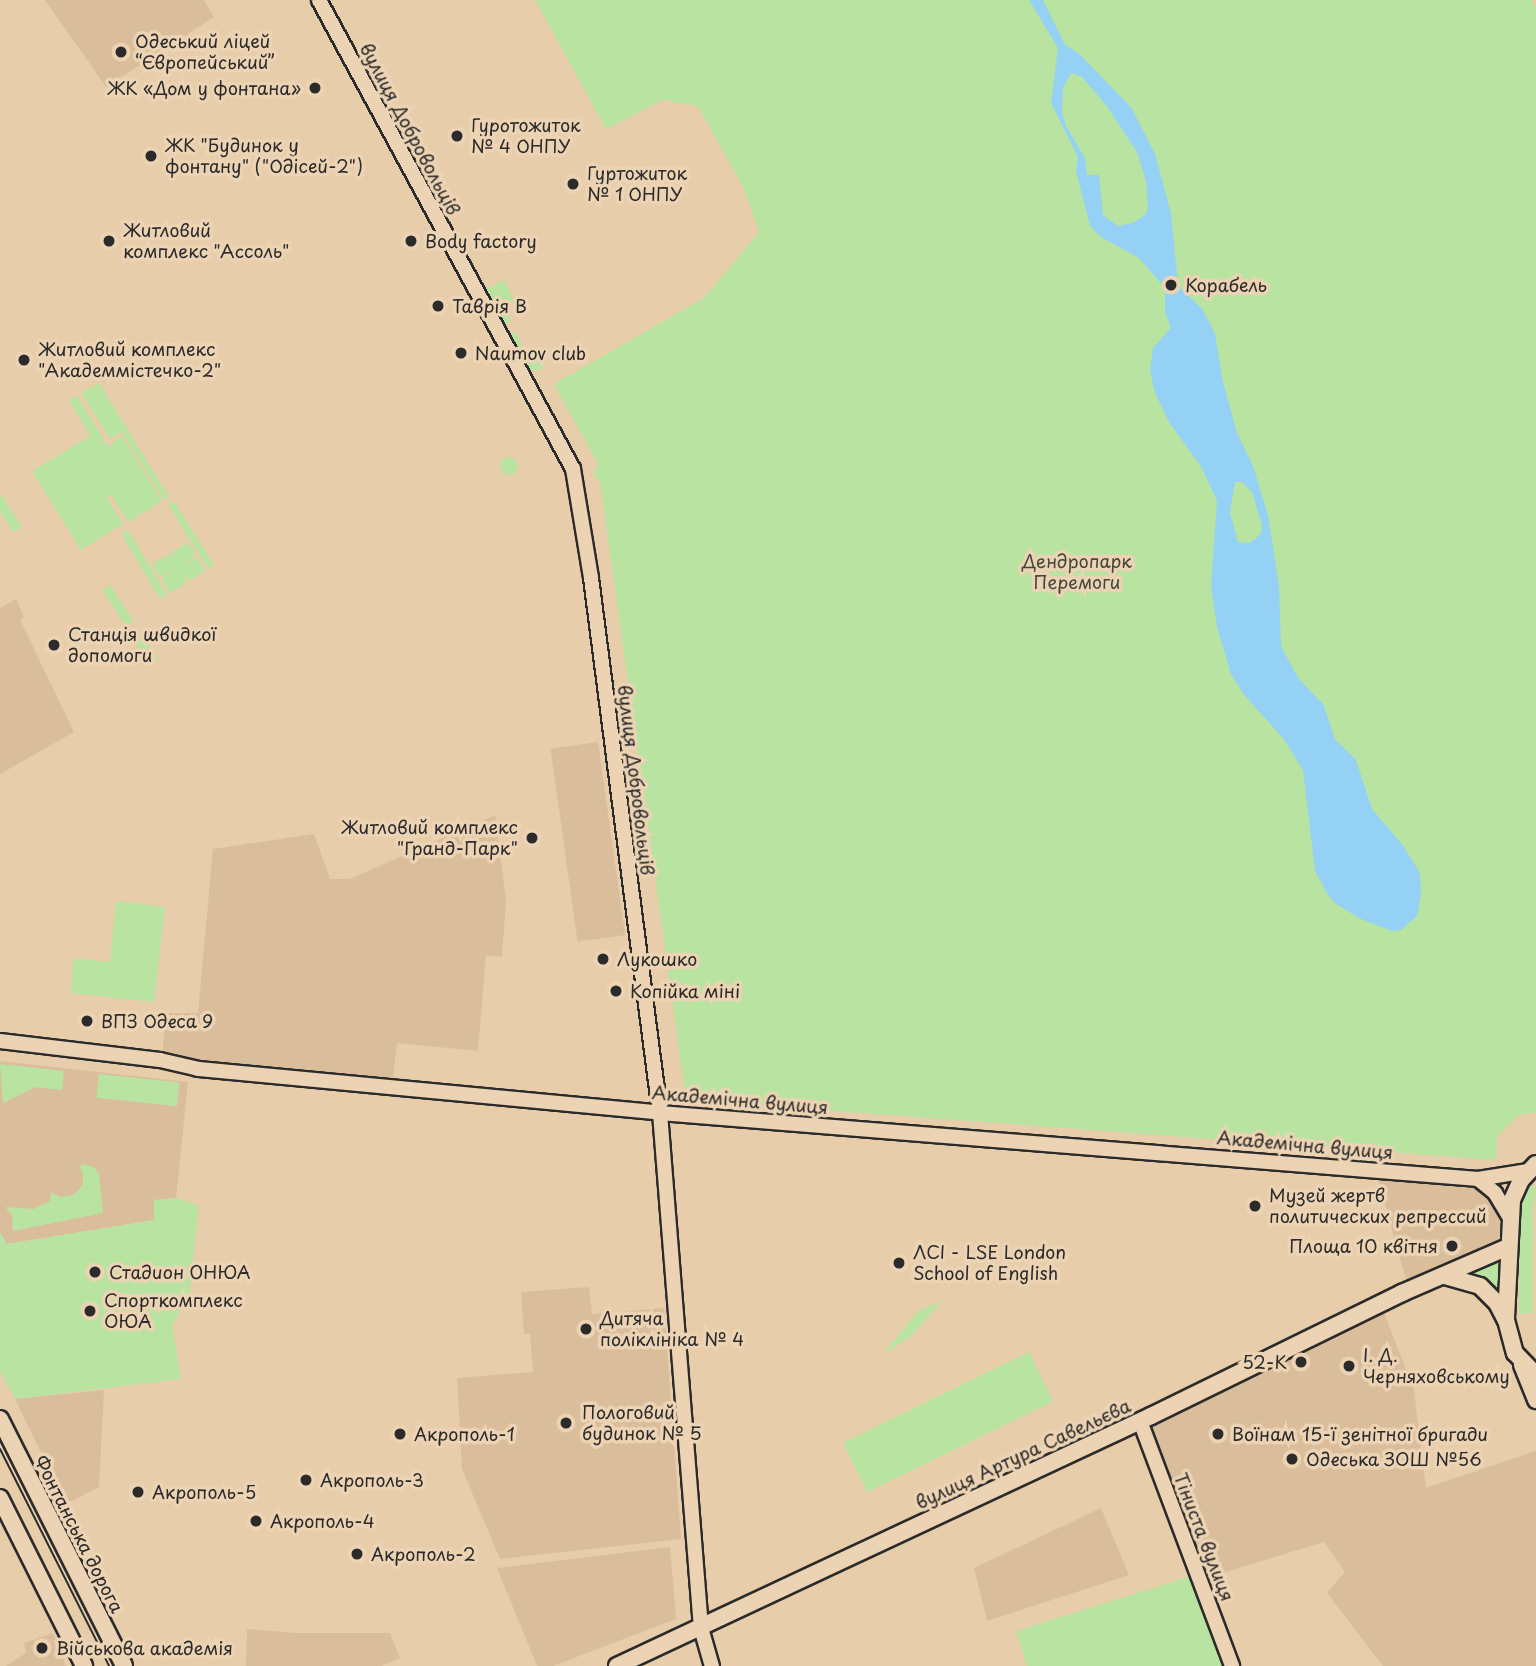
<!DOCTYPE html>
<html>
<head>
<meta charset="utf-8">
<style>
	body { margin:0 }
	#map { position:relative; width:1536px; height:1666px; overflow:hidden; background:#e8cdab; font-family:"Playpen Sans",sans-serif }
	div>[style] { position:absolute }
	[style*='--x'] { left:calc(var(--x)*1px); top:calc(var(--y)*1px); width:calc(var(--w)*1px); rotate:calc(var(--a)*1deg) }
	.built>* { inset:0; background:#dabe9c; transform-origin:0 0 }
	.green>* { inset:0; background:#b8e3a1; transform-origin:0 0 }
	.round { border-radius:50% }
	.water>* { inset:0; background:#95d1f5 }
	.roads { filter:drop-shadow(2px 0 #2b2b2b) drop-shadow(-2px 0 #2b2b2b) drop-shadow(0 2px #2b2b2b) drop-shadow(0 -2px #2b2b2b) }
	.tertiary>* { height:14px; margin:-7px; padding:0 7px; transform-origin:7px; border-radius:7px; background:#ecd3b3 }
	.secondary>* { height:16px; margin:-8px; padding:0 8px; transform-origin:8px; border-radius:8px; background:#ecd3b3 }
	.tram>* { height:2px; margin:-1px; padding:0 1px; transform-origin:1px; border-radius:1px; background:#2b2b2b }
	.dots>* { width:19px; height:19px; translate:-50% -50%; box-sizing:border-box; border:4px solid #ecd3b3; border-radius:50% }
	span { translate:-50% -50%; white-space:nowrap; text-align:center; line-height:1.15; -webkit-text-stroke:7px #ecd3b3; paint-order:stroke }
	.poi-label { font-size:18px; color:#2b2b2b }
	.left { translate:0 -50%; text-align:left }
	.right { translate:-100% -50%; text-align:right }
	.street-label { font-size:18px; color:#2b2b2b }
	.park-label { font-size:18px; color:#40473d }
</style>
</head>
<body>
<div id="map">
	<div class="built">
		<i style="clip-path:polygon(45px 0,204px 0,214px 17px,106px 87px)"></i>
		<i style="clip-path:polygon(16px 599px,24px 617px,20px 620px,74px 732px,0 774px,0 608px)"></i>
		<i style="left:598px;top:742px;width:195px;height:48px;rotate:82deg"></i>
		<i style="clip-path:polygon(495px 815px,506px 901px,502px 957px,486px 955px,478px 1051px,397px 1043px,393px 1078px,162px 1056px,166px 1013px,198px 1013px,213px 849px,314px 834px,330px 879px,350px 879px)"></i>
		<i style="clip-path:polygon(0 1061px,188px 1082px,176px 1198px,154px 1200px,154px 1220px,6px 1244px,0 1232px)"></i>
		<i style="clip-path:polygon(1377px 1177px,1461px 1182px,1489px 1190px,1503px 1212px,1506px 1235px,1501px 1249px,1408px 1286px)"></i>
		<i style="clip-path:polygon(589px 1287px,592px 1314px,664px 1308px,681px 1539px,500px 1559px,462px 1469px,457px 1378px,533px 1372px,530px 1334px,524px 1334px,521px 1292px)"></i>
		<i style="clip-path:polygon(1384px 1313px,1414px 1390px,1426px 1488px,1536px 1451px,1536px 1666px,1383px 1666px,1327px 1593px,1345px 1572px,1324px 1542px,1206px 1578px,1149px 1427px)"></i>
		<i style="clip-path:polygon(104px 1390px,99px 1487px,66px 1504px,15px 1399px)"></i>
		<i style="clip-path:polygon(1101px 1508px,1129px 1575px,987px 1621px,974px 1568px)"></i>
		<i style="clip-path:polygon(670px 1547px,676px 1619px,553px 1666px,537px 1666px,497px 1568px)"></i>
		<i style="clip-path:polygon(247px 1629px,297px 1633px,390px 1633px,400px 1658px,382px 1666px,246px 1666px)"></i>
		<i style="clip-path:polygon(53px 1633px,66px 1666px,6px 1666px,26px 1653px,24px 1643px)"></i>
	</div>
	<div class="green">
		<i style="clip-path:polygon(535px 0,1531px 0,1536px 8px,1536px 1113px,1520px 1114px,1497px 1136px,1496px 1160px,686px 1100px,600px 481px,593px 475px,598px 464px,554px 384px,704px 298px,759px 232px,744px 189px,698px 106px,663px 100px,606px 129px)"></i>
		<i style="clip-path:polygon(504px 280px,515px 302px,505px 308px,511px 321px,505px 324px,486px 289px)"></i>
		<i style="clip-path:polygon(515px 332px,529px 359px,542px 352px,546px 361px,542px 369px,527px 372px,509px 336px)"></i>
		<i style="clip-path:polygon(99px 383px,169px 497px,164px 500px,122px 432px,110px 439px,81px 393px)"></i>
		<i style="clip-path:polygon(77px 395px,108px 447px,122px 436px,162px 501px,128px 522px,111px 495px,107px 498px,123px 524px,81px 550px,32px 471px,90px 436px,69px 400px)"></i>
		<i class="round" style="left:500px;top:457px;width:18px;height:18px"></i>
		<i style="clip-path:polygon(0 493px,22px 527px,13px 532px,0 511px)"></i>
		<i style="left:174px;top:501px;width:76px;height:7px;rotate:58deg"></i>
		<i style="left:128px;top:530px;width:75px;height:8px;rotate:59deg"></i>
		<i style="clip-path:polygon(188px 542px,196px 555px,187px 563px,197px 558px,205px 571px,189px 581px,185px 575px,186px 583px,170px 593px,162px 580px,170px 572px,160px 577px,152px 564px,169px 554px,174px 559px,171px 553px)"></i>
		<i style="left:110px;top:585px;width:43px;height:9px;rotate:57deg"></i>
		<i style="clip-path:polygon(144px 637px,158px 660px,144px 659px,134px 642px)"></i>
		<i style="clip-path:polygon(116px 901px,165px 907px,154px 1002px,70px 993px,74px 958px,110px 962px)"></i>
		<i style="clip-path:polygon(0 1064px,64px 1071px,62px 1090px,36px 1087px,3px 1103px)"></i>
		<i style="left:99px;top:1074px;width:81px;height:24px;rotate:6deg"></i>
		<i style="clip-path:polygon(84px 1164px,94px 1167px,99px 1174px,103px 1213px,13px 1231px,12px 1215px,5px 1207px,34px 1209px,50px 1201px,51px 1192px,60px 1197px,73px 1195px,83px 1185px,83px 1173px,79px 1167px)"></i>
		<i style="clip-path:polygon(1531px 1184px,1536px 1188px,1533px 1208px,1533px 1313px,1519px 1314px,1520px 1209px)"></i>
		<i style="clip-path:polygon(176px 1198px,199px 1205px,189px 1298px,172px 1325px,181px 1379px,15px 1399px,0 1371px,0 1232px,7px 1244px,154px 1220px,154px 1200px)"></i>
		<i style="clip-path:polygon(1498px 1263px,1498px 1293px,1468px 1271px)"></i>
		<i style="clip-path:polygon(942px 1301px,911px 1336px,882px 1355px,918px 1311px)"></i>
		<i style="left:1029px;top:1352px;width:55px;height:207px;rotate:64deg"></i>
		<i style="clip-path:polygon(1191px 1576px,1223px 1666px,1027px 1666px,1016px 1631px)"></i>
	</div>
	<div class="water">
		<i style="clip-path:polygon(evenodd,1029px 0,1043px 0,1065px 45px,1077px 52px,1131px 107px,1155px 154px,1171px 213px,1178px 285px,1203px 310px,1215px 334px,1223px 382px,1237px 433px,1253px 466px,1268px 515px,1279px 586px,1281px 646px,1298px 678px,1323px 704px,1335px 739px,1356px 760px,1372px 809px,1402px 844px,1420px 873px,1421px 894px,1417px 916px,1401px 930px,1392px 931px,1361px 919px,1336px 904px,1328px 895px,1315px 871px,1303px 770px,1283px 738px,1244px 695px,1231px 674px,1217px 627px,1211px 585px,1217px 501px,1202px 468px,1169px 422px,1155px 393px,1150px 371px,1153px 348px,1171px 328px,1165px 312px,1165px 288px,1139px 258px,1101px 237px,1090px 226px,1076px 171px,1078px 157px,1051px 103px,1058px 48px,1029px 0,1071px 73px,1082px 77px,1106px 105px,1137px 152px,1146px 181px,1148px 208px,1145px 215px,1133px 223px,1118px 226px,1103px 215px,1099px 175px,1087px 175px,1085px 158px,1066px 126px,1062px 112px,1063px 88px,1071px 73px,1029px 0,1235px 482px,1242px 482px,1252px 492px,1262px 525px,1261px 534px,1250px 543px,1238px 542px,1230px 513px,1235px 482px)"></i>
	</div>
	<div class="roads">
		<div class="tertiary">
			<i style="--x:319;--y:0;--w:533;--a:61.56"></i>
			<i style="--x:573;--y:469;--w:110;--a:80.6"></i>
			<i style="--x:591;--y:578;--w:539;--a:82.65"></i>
			<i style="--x:660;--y:1113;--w:517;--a:85.45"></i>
			<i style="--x:701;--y:1628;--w:40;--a:74"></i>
			<i style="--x:0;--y:1041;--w:161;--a:6.8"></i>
			<i style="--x:160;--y:1060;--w:39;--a:13"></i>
			<i style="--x:198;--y:1069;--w:464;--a:5.4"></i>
			<i style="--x:660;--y:1113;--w:821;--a:4.61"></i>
			<i style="--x:1478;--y:1179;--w:51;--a:-9.1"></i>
			<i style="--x:1478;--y:1179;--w:22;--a:39"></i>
			<i style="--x:1495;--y:1193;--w:27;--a:59"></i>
			<i style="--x:1140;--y:1421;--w:262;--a:69.4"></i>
		</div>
		<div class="secondary">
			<i style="--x:1536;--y:1164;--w:22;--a:133"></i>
			<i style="--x:1521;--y:1180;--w:22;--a:114"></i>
			<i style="--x:1512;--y:1200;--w:120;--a:92.9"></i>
			<i style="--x:1506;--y:1320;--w:34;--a:75"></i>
			<i style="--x:1515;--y:1353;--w:30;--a:46"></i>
			<i style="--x:1445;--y:1276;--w:36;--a:16"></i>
			<i style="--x:1480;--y:1286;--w:24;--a:45"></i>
			<i style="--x:1497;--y:1303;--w:18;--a:63"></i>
			<i style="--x:1522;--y:1365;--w:38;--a:68"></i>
			<i style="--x:0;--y:1419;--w:276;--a:63.3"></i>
			<i style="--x:0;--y:1498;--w:188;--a:63.4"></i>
			<i style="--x:617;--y:1666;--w:590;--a:-25.09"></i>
			<i style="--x:1151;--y:1416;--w:280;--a:-26.1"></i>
			<i style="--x:1402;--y:1293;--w:116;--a:-23.5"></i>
		</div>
	</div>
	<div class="tram">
		<i style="--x:0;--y:1449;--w:243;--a:63.3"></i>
	</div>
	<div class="dots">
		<i style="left:121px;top:52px;background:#2b2b2b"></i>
		<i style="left:315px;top:88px;background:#2b2b2b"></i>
		<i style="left:457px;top:136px;background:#2b2b2b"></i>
		<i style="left:151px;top:156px;background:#2b2b2b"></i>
		<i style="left:573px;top:184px;background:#2b2b2b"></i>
		<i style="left:109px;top:241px;background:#2b2b2b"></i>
		<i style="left:411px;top:241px;background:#2b2b2b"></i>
		<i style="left:1171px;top:285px;background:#2b2b2b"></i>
		<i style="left:438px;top:306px;background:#2b2b2b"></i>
		<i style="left:461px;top:353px;background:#2b2b2b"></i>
		<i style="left:24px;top:360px;background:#2b2b2b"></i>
		<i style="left:54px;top:645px;background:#2b2b2b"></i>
		<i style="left:532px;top:838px;background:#2b2b2b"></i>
		<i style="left:603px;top:959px;background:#2b2b2b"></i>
		<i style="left:616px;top:991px;background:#2b2b2b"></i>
		<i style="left:87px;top:1021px;background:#2b2b2b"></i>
		<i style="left:1255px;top:1206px;background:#2b2b2b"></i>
		<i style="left:1452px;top:1246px;background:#2b2b2b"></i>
		<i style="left:899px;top:1263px;background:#2b2b2b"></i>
		<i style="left:95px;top:1272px;background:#2b2b2b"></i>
		<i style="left:90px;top:1311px;background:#2b2b2b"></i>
		<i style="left:586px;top:1329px;background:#2b2b2b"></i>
		<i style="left:1301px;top:1362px;background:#2b2b2b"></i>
		<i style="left:1349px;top:1366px;background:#2b2b2b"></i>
		<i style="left:566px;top:1423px;background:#2b2b2b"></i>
		<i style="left:400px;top:1434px;background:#2b2b2b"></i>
		<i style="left:1218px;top:1434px;background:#2b2b2b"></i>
		<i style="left:1292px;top:1459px;background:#2b2b2b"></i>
		<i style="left:306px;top:1480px;background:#2b2b2b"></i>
		<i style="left:138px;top:1492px;background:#2b2b2b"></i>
		<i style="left:256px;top:1521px;background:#2b2b2b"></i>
		<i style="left:357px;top:1554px;background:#2b2b2b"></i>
		<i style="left:42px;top:1648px;background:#2b2b2b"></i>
	</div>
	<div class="poi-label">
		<span class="left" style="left:135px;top:52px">Одеський ліцей<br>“Європейський”</span>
		<span class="right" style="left:301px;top:88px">ЖК «Дом у фонтана»</span>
		<span class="left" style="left:471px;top:136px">Гуротожиток<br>№ 4 ОНПУ</span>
		<span class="left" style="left:165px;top:156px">ЖК "Будинок у<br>фонтану" ("Одісей-2")</span>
		<span class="left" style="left:587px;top:184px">Гуртожиток<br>№ 1 ОНПУ</span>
		<span class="left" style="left:123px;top:241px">Житловий<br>комплекс "Ассоль"</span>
		<span class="left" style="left:425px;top:241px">Body factory</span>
		<span class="left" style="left:1185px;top:285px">Корабель</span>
		<span class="left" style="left:452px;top:306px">Таврія В</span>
		<span class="left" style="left:38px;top:360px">Житловий комплекс<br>"Академмістечко-2"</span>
		<span class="left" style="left:475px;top:353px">Naumov club</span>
		<span class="left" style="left:68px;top:645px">Станція швидкої<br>допомоги</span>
		<span class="right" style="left:518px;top:838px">Житловий комплекс<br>"Гранд-Парк"</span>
		<span class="left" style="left:617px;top:959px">Лукошко</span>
		<span class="left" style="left:630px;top:991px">Копійка міні</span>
		<span class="left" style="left:101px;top:1021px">ВПЗ Одеса 9</span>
		<span class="left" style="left:1269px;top:1206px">Музей жертв<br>политических репрессий</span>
		<span class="right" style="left:1438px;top:1246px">Площа 10 квітня</span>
		<span class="left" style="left:913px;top:1263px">ЛСІ - LSE London<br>School of English</span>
		<span class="left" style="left:109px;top:1272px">Стадион ОНЮА</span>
		<span class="left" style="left:104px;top:1311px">Спорткомплекс<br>ОЮА</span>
		<span class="left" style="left:600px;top:1329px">Дитяча<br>поліклініка № 4</span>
		<span class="left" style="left:1363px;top:1366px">І. Д.<br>Черняховському</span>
		<span class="right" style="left:1287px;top:1362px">52-К</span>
		<span class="left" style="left:582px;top:1423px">Пологовий<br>будинок № 5</span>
		<span class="left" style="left:414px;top:1434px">Акрополь-1</span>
		<span class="left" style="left:1232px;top:1434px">Воїнам 15-ї зенітної бригади</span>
		<span class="left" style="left:1306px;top:1459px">Одеська ЗОШ №56</span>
		<span class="left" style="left:320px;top:1480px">Акрополь-3</span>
		<span class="left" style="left:152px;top:1492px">Акрополь-5</span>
		<span class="left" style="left:270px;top:1521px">Акрополь-4</span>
		<span class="left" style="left:371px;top:1554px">Акрополь-2</span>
		<span class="left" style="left:56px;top:1648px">Військова академія</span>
	</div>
	<div class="street-label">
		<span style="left:410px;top:129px;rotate:62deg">вулиця Добровольців</span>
		<span style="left:636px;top:780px;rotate:83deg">вулиця Добровольців</span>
		<span style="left:740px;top:1100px;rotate:5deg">Академічна вулиця</span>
		<span style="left:1305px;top:1145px;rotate:5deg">Академічна вулиця</span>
		<span style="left:1023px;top:1454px;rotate:-25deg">вулиця Артура Савельєва</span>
		<span style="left:79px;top:1534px;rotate:63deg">Фонтанська дорога</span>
		<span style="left:1204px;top:1537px;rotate:69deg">Тіниста вулиця</span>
	</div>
	<div class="park-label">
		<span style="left:1077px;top:572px">Дендропарк<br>Перемоги</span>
	</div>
</div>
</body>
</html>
